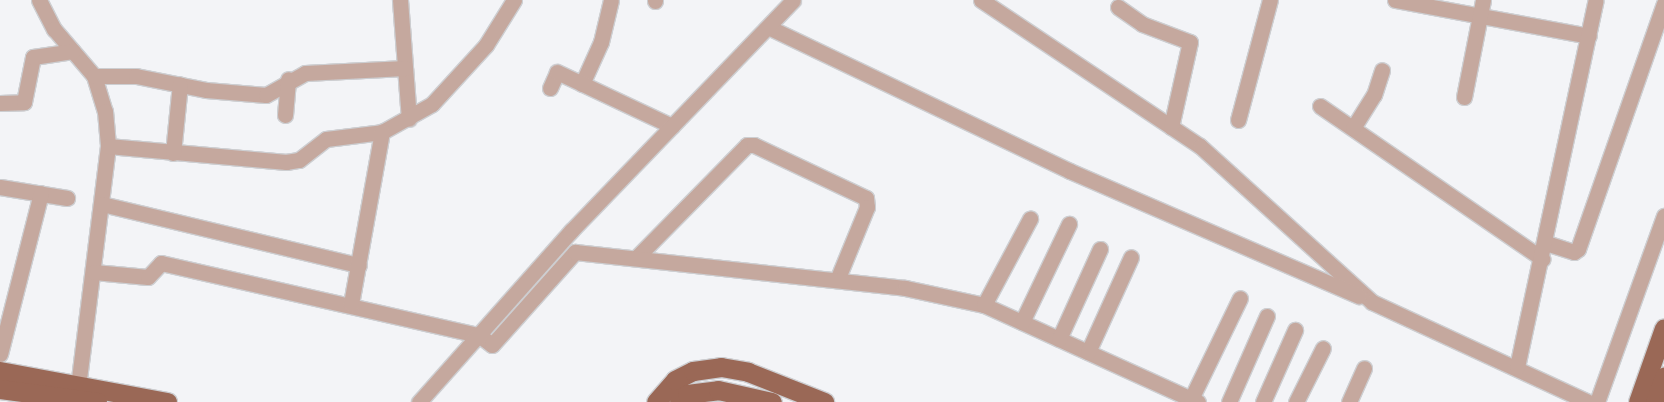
<!DOCTYPE html>
<html>
<head>
<meta charset="utf-8">
<style>
	body { margin:0 }
	#map { position:relative; width:1664px; height:402px; overflow:hidden; background:#f3f4f7; font-family:"Titillium Web",sans-serif }
	div>[style] { position:absolute }
	[style*='--x'] { left:calc(var(--x)*1px); top:calc(var(--y)*1px); width:calc(var(--w)*1px); rotate:calc(var(--a)*1deg) }
	.roads { filter:drop-shadow(1px 0 #cdced1) drop-shadow(-1px 0 #cdced1) drop-shadow(0 1px #cdced1) drop-shadow(0 -1px #cdced1) }
	.minor>* { height:15px; margin:-7.5px; padding:0 7.5px; transform-origin:7.5px; border-radius:7.5px; background:#c5a89e }
	.major>* { height:19px; margin:-9.5px; padding:0 9.5px; transform-origin:9.5px; border-radius:9.5px; background:#9a6856 }
	span { translate:-50% -50%; white-space:nowrap; text-align:center; line-height:1.15; -webkit-text-stroke:5px #fff; paint-order:stroke }
</style>
</head>
<body>
<div id="map">
	<div class="roads">
		<div class="minor">
			<i style="--x:39;--y:0;--w:33;--a:63"></i>
			<i style="--x:54;--y:29;--w:62;--a:49.6"></i>
			<i style="--x:94;--y:76;--w:37;--a:73"></i>
			<i style="--x:105;--y:111;--w:35;--a:85"></i>
			<i style="--x:108;--y:146;--w:252;--a:97.1"></i>
			<i style="--x:400;--y:0;--w:119;--a:85.7"></i>
			<i style="--x:981;--y:0;--w:263;--a:33.7"></i>
			<i style="--x:1200;--y:146;--w:232;--a:42.2"></i>
			<i style="--x:1372;--y:302;--w:238;--a:24.8"></i>
			<i style="--x:1395;--y:0;--w:197;--a:10.5"></i>
			<i style="--x:655;--y:1;--w:1;--a:-90"></i>
			<i style="--x:1118;--y:7;--w:29;--a:35"></i>
			<i style="--x:1142;--y:24;--w:51;--a:20.6"></i>
			<i style="--x:1190;--y:42;--w:87;--a:102.6"></i>
			<i style="--x:768;--y:27;--w:335;--a:25.5"></i>
			<i style="--x:1070;--y:171;--w:315;--a:23.4"></i>
			<i style="--x:94;--y:76;--w:42;--a:0"></i>
			<i style="--x:136;--y:76;--w:71;--a:11.3"></i>
			<i style="--x:206;--y:90;--w:60;--a:4.8"></i>
			<i style="--x:266;--y:95;--w:45;--a:-29.4"></i>
			<i style="--x:305;--y:73;--w:100;--a:-2.9"></i>
			<i style="--x:582;--y:84;--w:46;--a:-65.7"></i>
			<i style="--x:601;--y:42;--w:43;--a:-76.6"></i>
			<i style="--x:550;--y:88;--w:17;--a:-66"></i>
			<i style="--x:557;--y:72;--w:127;--a:25.2"></i>
			<i style="--x:1464;--y:97;--w:99;--a:-78.9"></i>
			<i style="--x:0;--y:103;--w:24;--a:-2"></i>
			<i style="--x:24;--y:102;--w:46;--a:-78.7"></i>
			<i style="--x:33;--y:57;--w:40;--a:-8.5"></i>
			<i style="--x:1320;--y:106;--w:270;--a:34.5"></i>
			<i style="--x:285;--y:115;--w:36;--a:-85"></i>
			<i style="--x:1238;--y:120;--w:124;--a:-75.1"></i>
			<i style="--x:1353;--y:128;--w:39;--a:-58"></i>
			<i style="--x:1374;--y:95;--w:26;--a:-72"></i>
			<i style="--x:108;--y:146;--w:179;--a:5.1"></i>
			<i style="--x:286;--y:162;--w:13;--a:-9"></i>
			<i style="--x:299;--y:160;--w:34;--a:-38"></i>
			<i style="--x:326;--y:139;--w:56;--a:-7.1"></i>
			<i style="--x:382;--y:132;--w:57;--a:-29.2"></i>
			<i style="--x:432;--y:104;--w:80;--a:-47.5"></i>
			<i style="--x:486;--y:45;--w:53;--a:-58.1"></i>
			<i style="--x:173;--y:153;--w:69;--a:-84.2"></i>
			<i style="--x:0;--y:187;--w:68;--a:9.3"></i>
			<i style="--x:102;--y:204;--w:264;--a:13.4"></i>
			<i style="--x:1546;--y:243;--w:29;--a:18"></i>
			<i style="--x:1574;--y:252;--w:5;--a:-37"></i>
			<i style="--x:1578;--y:249;--w:260;--a:-70.7"></i>
			<i style="--x:636;--y:258;--w:158;--a:-45.5"></i>
			<i style="--x:747;--y:145;--w:7;--a:0"></i>
			<i style="--x:754;--y:145;--w:124;--a:25.3"></i>
			<i style="--x:866;--y:198;--w:9;--a:84"></i>
			<i style="--x:867;--y:207;--w:79;--a:112.3"></i>
			<i style="--x:94;--y:272;--w:54;--a:5.3"></i>
			<i style="--x:148;--y:277;--w:19;--a:-47"></i>
			<i style="--x:161;--y:263;--w:326;--a:12.8"></i>
			<i style="--x:479;--y:335;--w:16;--a:38"></i>
			<i style="--x:492;--y:345;--w:125;--a:-48.3"></i>
			<i style="--x:575;--y:252;--w:332;--a:6.2"></i>
			<i style="--x:905;--y:288;--w:81;--a:12.1"></i>
			<i style="--x:984;--y:305;--w:235;--a:24.4"></i>
			<i style="--x:351;--y:304;--w:175;--a:-79.8"></i>
			<i style="--x:984;--y:305;--w:98;--a:-61.9"></i>
			<i style="--x:1022;--y:322;--w:109;--a:-64.4"></i>
			<i style="--x:1059;--y:339;--w:99;--a:-65.5"></i>
			<i style="--x:1088;--y:352;--w:104;--a:-65.6"></i>
			<i style="--x:0;--y:354;--w:166;--a:-75.7"></i>
			<i style="--x:1517;--y:367;--w:375;--a:-77.9"></i>
			<i style="--x:1191;--y:399;--w:112;--a:-64.1"></i>
			<i style="--x:419;--y:402;--w:229;--a:-48.4"></i>
			<i style="--x:571;--y:231;--w:320;--a:-46.1"></i>
			<i style="--x:1229;--y:402;--w:94;--a:-66.2"></i>
			<i style="--x:1263;--y:402;--w:79;--a:-66"></i>
			<i style="--x:1296;--y:402;--w:60;--a:-63.4"></i>
			<i style="--x:1349;--y:402;--w:37;--a:-66"></i>
			<i style="--x:1597;--y:402;--w:198;--a:-70.2"></i>
		</div>
		<div class="major">
			<i style="--x:0;--y:371;--w:170;--a:10.5"></i>
			<i style="--x:0;--y:389;--w:98;--a:7.6"></i>
			<i style="--x:656;--y:402;--w:29;--a:-49"></i>
			<i style="--x:675;--y:380;--w:20;--a:-27"></i>
			<i style="--x:693;--y:371;--w:28;--a:-8"></i>
			<i style="--x:721;--y:367;--w:27;--a:10"></i>
			<i style="--x:748;--y:372;--w:82;--a:21.5"></i>
			<i style="--x:679;--y:402;--w:11;--a:-45"></i>
			<i style="--x:687;--y:394;--w:31;--a:-7"></i>
			<i style="--x:718;--y:390;--w:55;--a:12.5"></i>
			<i style="--x:1638;--y:402;--w:78;--a:-70.6"></i>
			<i style="--x:1655;--y:402;--w:27;--a:-70"></i>
		</div>
	</div>
</div>
</body>
</html>
